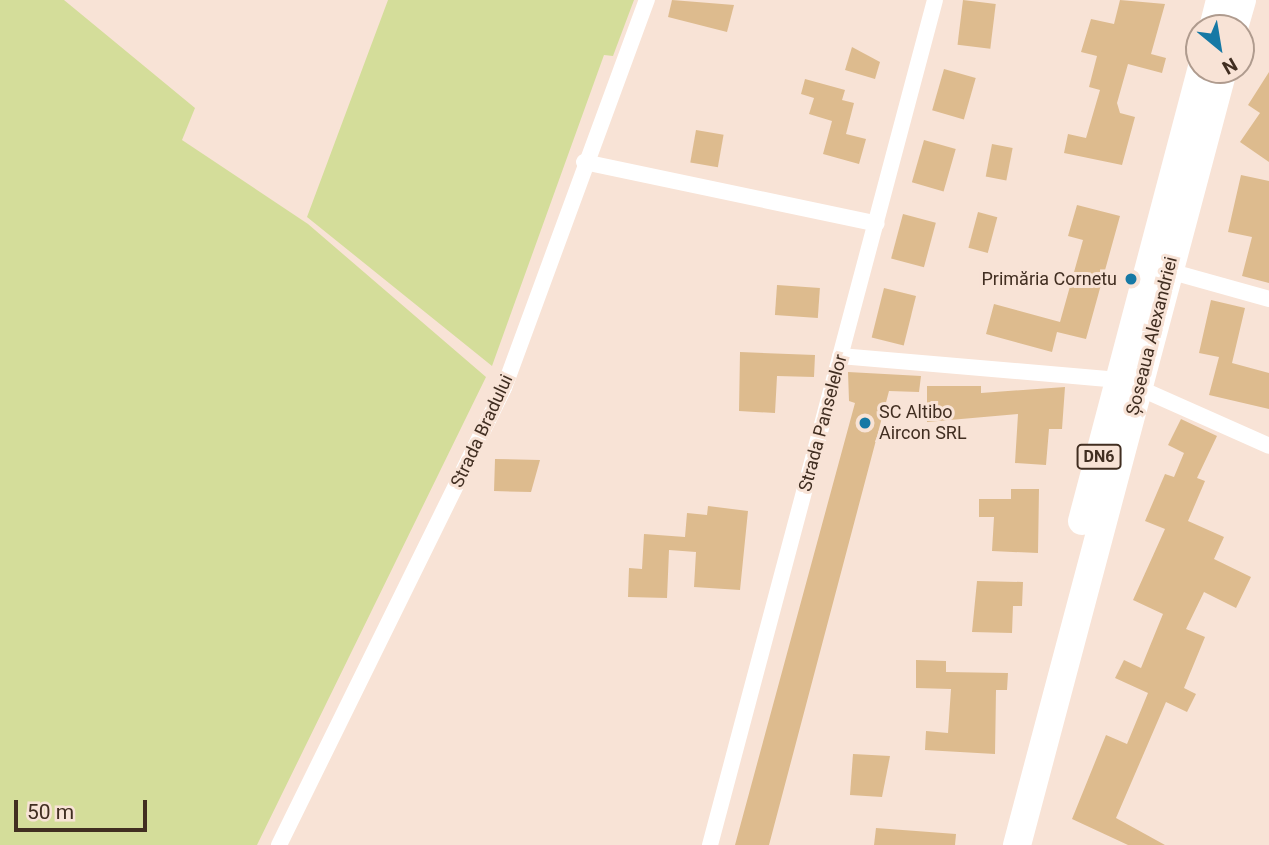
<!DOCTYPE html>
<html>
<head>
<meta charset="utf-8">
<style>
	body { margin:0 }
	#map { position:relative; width:1269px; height:845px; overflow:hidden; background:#f8e3d6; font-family:Roboto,sans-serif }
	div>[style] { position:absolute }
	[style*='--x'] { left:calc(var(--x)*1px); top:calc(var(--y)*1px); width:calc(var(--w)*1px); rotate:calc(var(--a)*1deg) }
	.green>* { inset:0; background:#d4dd9a }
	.building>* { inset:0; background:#ddbb8e; transform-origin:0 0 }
	.street>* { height:16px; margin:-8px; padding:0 8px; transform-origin:8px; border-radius:8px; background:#fff }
	.highway>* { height:28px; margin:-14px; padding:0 14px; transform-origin:14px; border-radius:14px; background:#fff }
	.dots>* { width:19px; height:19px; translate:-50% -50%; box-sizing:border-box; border:4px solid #f8e3d6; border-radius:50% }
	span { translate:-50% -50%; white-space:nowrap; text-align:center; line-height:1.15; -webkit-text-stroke:6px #f8e3d6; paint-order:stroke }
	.shield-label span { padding:2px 5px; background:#f8e3d6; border:2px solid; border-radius:5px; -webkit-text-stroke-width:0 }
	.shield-label { font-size:16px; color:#412e21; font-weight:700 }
	.poi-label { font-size:18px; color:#412e21 }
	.right { translate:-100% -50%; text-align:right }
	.left { translate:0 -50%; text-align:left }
	.street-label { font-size:18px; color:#412e21 }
	.north { position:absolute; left:1185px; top:14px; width:70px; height:70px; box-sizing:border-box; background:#f8e3d6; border:2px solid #af9b8e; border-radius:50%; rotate:150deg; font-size:19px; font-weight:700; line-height:28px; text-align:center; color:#412e21 }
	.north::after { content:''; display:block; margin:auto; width:24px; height:32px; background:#1679a5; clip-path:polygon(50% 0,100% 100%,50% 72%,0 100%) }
	.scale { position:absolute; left:14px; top:800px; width:133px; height:32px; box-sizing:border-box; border:4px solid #412e21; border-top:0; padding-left:9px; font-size:21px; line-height:24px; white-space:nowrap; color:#412e21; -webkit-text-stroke:5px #f8e3d6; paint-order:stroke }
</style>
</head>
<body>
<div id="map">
	<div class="green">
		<i style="clip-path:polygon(0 0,64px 0,195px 108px,182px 140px,308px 224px,486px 377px,257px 845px,0 845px)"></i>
		<i style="clip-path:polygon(388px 0,634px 0,613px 56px,604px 55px,492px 366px,307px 217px)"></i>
	</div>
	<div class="building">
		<i style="clip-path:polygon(672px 0,734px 5px,727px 32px,668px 17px)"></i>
		<i style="left:963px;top:0;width:33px;height:45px;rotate:7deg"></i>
		<i style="clip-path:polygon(1120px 0,1165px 4px,1151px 54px,1166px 58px,1162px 73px,1128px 64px,1117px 103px,1120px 113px,1135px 117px,1122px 165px,1064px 153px,1068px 134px,1086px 138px,1100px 90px,1089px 87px,1097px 56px,1081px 52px,1091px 19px,1114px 24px)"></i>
		<i style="clip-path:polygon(852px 47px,880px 62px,875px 79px,845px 70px)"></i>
		<i style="left:944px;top:69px;width:33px;height:43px;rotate:16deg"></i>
		<i style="clip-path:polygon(1269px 72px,1269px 162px,1240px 142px,1260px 113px,1248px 105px)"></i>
		<i style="clip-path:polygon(805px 79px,845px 90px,842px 100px,854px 103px,846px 134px,866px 139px,859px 164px,823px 154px,832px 121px,809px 114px,814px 98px,801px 94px)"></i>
		<i style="left:696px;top:130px;width:28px;height:33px;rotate:10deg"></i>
		<i style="left:924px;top:140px;width:33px;height:44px;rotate:16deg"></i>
		<i style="left:992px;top:144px;width:21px;height:33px;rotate:11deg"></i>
		<i style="clip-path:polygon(1241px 175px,1269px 181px,1269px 283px,1242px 276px,1252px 237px,1228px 232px)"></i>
		<i style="clip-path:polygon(1077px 205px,1120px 216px,1086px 339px,1057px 332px,1052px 352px,986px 334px,994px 304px,1060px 322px,1083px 240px,1068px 236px)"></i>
		<i style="left:978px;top:212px;width:20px;height:37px;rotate:15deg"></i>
		<i style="left:903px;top:214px;width:34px;height:46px;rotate:15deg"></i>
		<i style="left:777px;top:285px;width:43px;height:30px;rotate:4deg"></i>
		<i style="left:884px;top:288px;width:33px;height:51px;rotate:14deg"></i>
		<i style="clip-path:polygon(1211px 300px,1245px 308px,1232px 363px,1269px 373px,1269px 409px,1209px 395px,1219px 357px,1199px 353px)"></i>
		<i style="clip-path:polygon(740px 352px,815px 355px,814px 377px,777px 376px,775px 413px,739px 411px)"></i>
		<i style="clip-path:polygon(848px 372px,921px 376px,919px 392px,889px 391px,769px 845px,735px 845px,855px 403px,849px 401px)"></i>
		<i style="clip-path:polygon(927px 386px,981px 386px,981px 393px,1065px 387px,1062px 429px,1049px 429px,1046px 465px,1015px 463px,1018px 414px,927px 422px)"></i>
		<i style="clip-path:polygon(1181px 419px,1217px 436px,1197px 478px,1205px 481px,1188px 521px,1224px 537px,1214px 559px,1251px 577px,1236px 608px,1204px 592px,1186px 629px,1205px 637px,1184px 688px,1196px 694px,1187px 712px,1166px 702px,1116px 818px,1165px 845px,1128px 845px,1072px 819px,1106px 735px,1127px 744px,1148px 693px,1115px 678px,1124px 660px,1141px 668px,1163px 614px,1133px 600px,1165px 529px,1145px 521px,1165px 474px,1174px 477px,1184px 453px,1168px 445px)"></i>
		<i style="clip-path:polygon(495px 459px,540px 460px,531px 492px,494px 491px)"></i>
		<i style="clip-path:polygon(1011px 489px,1039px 489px,1038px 553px,992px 551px,994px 517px,979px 517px,979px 499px,1011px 499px)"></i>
		<i style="clip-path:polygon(708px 506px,748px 511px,740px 590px,694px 587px,696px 552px,669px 550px,667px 598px,628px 597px,629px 568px,642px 569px,644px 534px,685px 537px,687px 513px,707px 515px)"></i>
		<i style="clip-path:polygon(977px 581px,1023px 582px,1022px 606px,1013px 606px,1012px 633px,972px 632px)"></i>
		<i style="clip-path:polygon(916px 660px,946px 661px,946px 672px,1008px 673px,1007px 690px,996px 690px,995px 754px,925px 750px,926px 731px,948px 733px,951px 689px,916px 688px)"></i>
		<i style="clip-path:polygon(853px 754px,890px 756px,882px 797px,850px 795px)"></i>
		<i style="clip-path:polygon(876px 828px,956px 834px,955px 845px,874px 845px)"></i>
	</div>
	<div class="street">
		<i style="--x:584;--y:162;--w:299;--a:11.9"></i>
		<i style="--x:1169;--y:271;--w:104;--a:15.6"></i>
		<i style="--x:840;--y:356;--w:280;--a:4.9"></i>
		<i style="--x:1139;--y:388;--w:142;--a:24"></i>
		<i style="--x:279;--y:845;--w:509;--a:-63.79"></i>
		<i style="--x:504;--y:388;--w:414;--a:-69.8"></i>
		<i style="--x:710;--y:845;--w:874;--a:-75.09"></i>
	</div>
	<div class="highway">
		<i style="--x:1213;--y:28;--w:29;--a:-76"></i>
		<i style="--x:1234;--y:28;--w:29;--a:-74"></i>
		<i style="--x:1082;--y:521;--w:466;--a:-75.2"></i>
		<i style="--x:1017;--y:845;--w:802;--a:-75.11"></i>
	</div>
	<div class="dots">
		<i style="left:1131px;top:279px;background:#1679a5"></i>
		<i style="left:865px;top:423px;background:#1679a5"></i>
	</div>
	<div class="shield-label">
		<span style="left:1099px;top:457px">DN6</span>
	</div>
	<div class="poi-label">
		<span class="right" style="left:1117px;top:279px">Primăria Cornetu</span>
		<span class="left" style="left:879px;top:423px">SC Altibo<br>Aircon SRL</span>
	</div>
	<div class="street-label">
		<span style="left:1152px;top:336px;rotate:-76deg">Șoseaua Alexandriei</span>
		<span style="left:823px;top:423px;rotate:-75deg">Strada Panselelor</span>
		<span style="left:482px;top:431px;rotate:-65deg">Strada Bradului</span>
	</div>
	<div class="north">N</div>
	<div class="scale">50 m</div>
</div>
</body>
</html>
